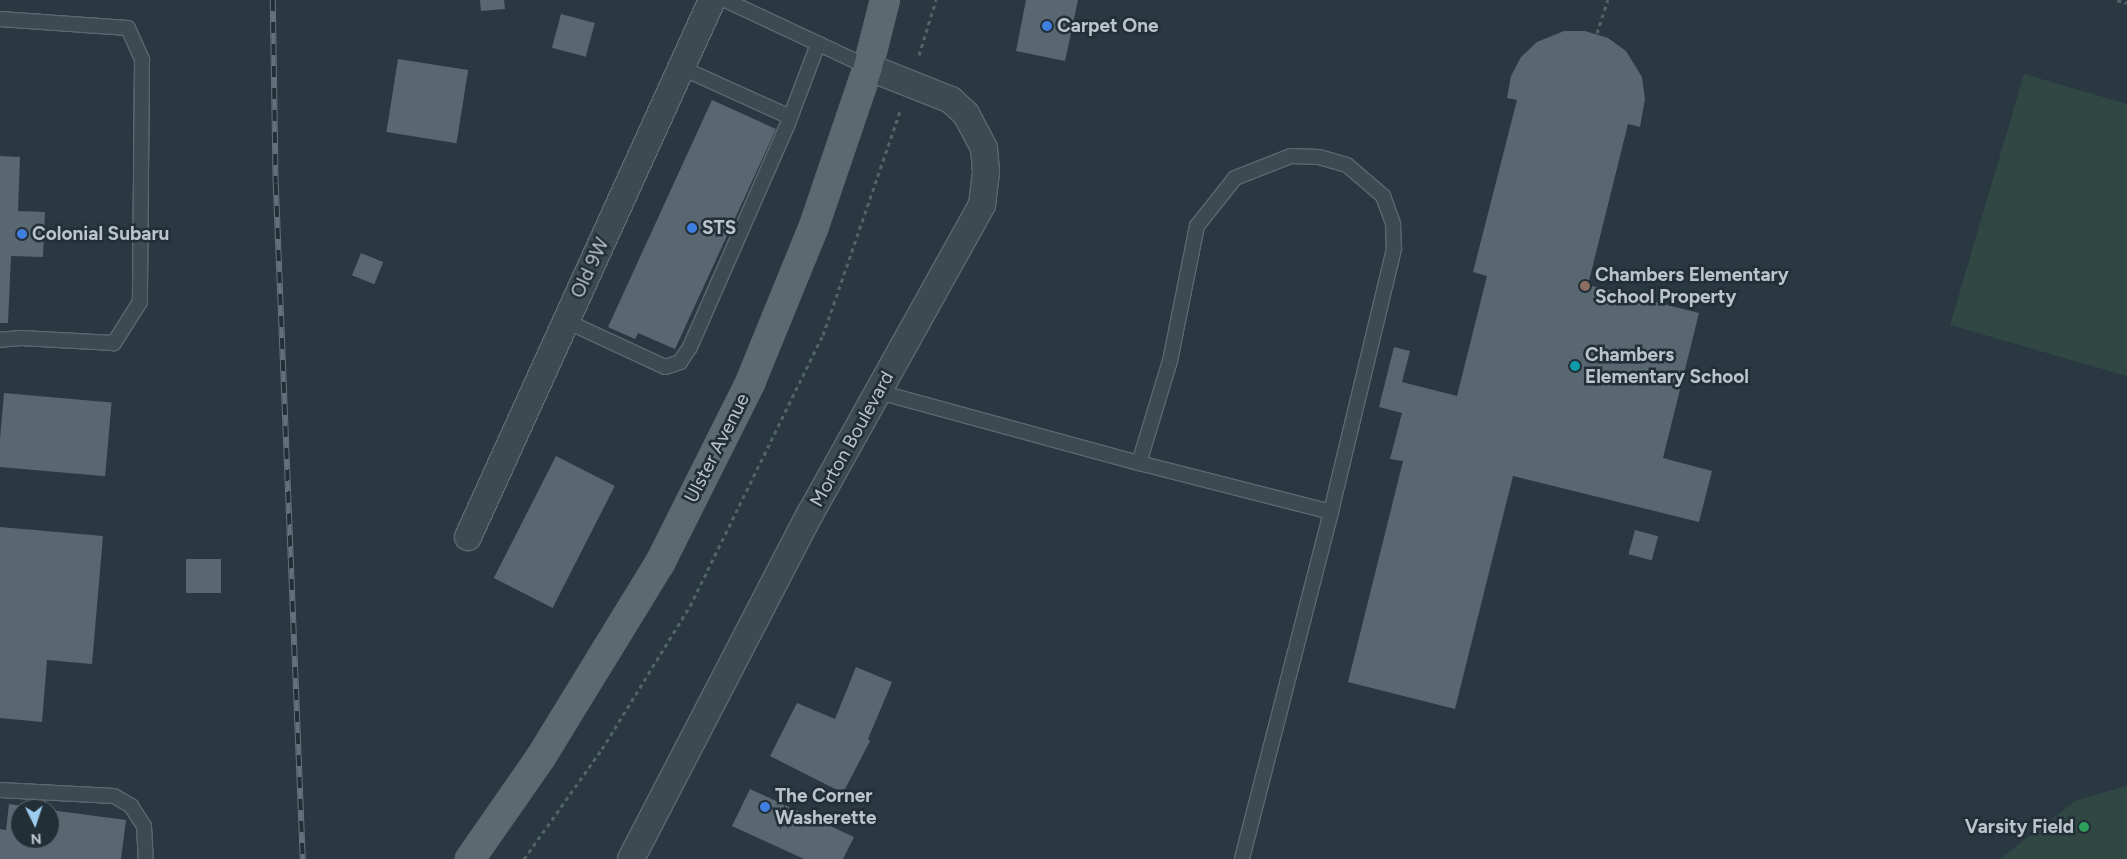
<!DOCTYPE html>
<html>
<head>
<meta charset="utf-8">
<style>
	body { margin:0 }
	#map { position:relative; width:2127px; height:859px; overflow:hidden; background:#2a3841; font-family:Figtree,sans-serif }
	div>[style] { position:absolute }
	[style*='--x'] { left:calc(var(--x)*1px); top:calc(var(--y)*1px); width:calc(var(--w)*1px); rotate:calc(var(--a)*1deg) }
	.green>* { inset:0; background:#304744 }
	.building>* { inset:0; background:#596771; transform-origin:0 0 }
	.path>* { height:3px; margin-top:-1.5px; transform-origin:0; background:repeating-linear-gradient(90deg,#516564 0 4px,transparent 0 8px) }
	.roads { filter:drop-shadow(1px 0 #5c676f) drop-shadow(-1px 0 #5c676f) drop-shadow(0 1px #5c676f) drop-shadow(0 -1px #5c676f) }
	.service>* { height:14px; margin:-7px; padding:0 7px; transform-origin:7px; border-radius:7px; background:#3e4a51 }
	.minor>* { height:26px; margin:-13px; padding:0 13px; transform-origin:13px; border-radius:13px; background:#3e4a51 }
	.primary>* { height:28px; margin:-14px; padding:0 14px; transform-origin:14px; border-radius:14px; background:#5d6971 }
	.rail>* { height:5.5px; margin-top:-2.75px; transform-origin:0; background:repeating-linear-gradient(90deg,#232f37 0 11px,#63717a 0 22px); box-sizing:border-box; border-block:1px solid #63717a }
	.dots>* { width:14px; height:14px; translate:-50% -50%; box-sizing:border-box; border:2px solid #232f37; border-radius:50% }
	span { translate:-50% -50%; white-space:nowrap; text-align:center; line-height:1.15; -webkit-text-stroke:5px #232f37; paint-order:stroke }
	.poi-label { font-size:19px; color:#bbc4cb; font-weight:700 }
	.left { translate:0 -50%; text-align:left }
	.right { translate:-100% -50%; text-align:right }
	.street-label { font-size:19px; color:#bbc4cb }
	.north { position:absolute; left:10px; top:799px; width:50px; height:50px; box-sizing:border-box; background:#232f37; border:1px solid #606b72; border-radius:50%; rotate:176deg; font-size:14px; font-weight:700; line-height:20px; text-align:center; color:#bbc4cb }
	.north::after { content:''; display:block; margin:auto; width:18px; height:22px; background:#9dccef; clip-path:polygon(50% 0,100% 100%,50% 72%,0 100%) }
</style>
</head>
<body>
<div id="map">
	<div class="green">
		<i style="clip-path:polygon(2024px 74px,2127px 104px,2127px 376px,1950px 325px)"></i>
		<i style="clip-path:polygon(2127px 786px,2127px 859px,1999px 859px,2077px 800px)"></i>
	</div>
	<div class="building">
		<i style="clip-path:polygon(480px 0,504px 0,505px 9px,481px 11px)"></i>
		<i style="clip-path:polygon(1026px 0,1078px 0,1065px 61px,1016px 51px)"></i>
		<i style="left:561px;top:14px;width:35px;height:35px;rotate:15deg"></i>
		<i style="clip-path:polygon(1585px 31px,1608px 38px,1626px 51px,1642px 77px,1645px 99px,1640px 127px,1628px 124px,1588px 285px,1699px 313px,1663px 458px,1712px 471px,1699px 522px,1513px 476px,1455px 709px,1348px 682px,1403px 461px,1390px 459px,1402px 413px,1379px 407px,1394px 347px,1410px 351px,1402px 382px,1457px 396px,1487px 276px,1473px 272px,1517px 100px,1507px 98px,1511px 76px,1521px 57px,1537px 42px,1564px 31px)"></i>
		<i style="left:398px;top:59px;width:71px;height:74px;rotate:9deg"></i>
		<i style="clip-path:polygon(712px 100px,776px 129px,675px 349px,638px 333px,635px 339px,608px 327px)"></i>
		<i style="clip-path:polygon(0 156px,20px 157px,18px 211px,45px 212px,43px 257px,11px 256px,8px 323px,0 323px)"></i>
		<i style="left:361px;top:253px;width:24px;height:24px;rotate:22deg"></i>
		<i style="left:4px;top:393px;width:108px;height:74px;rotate:5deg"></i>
		<i style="left:556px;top:456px;width:66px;height:137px;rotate:27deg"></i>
		<i style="clip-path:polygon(0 527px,103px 536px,92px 664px,47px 660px,42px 722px,0 718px)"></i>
		<i style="left:1635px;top:530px;width:24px;height:25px;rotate:15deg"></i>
		<i style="left:186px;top:559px;width:35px;height:34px"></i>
		<i style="clip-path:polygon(856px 667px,892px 682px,868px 739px,870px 741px,843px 793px,770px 756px,797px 703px,835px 719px)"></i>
		<i style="clip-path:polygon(750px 789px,854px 837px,843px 859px,804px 859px,732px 826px)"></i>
		<i style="clip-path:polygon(9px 804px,35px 808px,20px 809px,20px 839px,50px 839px,50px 810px,126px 820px,121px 859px,0 859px,0 829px,6px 830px)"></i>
	</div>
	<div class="path">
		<i style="--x:2117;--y:0;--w:10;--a:17"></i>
		<i style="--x:1597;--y:33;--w:35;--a:-72"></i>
		<i style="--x:919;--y:55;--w:58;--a:-72.8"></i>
		<i style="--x:524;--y:859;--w:135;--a:-54.7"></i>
		<i style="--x:602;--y:749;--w:168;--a:-58.4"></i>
		<i style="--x:690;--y:606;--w:302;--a:-63.9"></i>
		<i style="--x:823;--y:335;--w:237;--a:-71"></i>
	</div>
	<div class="roads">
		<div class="service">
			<i style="--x:725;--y:0;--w:158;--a:25.1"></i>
			<i style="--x:0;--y:19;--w:128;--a:4"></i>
			<i style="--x:128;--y:28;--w:35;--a:66"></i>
			<i style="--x:142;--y:60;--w:242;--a:90.5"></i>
			<i style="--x:140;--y:302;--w:49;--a:122.4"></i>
			<i style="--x:114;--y:343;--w:93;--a:-176.9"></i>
			<i style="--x:21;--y:338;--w:21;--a:175"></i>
			<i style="--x:682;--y:68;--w:119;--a:24.4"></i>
			<i style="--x:566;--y:321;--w:109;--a:24.9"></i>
			<i style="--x:665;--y:367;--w:16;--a:-18"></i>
			<i style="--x:680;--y:362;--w:18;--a:-56"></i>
			<i style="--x:690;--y:347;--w:241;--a:-66.3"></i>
			<i style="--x:787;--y:126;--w:88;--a:-69.3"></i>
			<i style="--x:879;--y:392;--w:270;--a:15.3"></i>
			<i style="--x:1139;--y:463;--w:107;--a:-73.1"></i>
			<i style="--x:1170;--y:361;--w:138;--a:-78.7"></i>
			<i style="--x:1197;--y:226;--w:61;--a:-51.6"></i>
			<i style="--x:1235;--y:178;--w:60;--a:-21.4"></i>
			<i style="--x:1291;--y:156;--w:28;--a:2"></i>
			<i style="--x:1319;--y:157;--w:29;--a:16"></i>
			<i style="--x:1347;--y:165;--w:48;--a:40.7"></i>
			<i style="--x:1383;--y:196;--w:30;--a:70"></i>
			<i style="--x:1393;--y:224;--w:25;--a:88"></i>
			<i style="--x:1394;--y:249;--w:270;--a:103.5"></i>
			<i style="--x:1331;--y:512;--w:358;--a:104.4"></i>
			<i style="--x:1139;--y:463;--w:198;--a:14.3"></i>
			<i style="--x:0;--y:790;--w:114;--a:3"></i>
			<i style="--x:114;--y:796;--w:20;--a:30"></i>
			<i style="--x:131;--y:806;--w:24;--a:57"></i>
			<i style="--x:144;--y:826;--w:33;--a:87"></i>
		</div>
		<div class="minor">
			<i style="--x:468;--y:537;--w:590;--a:-65.56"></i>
			<i style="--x:631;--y:859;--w:389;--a:-62.6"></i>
			<i style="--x:810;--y:514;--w:354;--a:-60.9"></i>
			<i style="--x:982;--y:205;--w:34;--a:-83"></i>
			<i style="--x:986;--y:171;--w:23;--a:-95"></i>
			<i style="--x:984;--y:148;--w:38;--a:-118"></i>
			<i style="--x:966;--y:114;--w:21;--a:-137"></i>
			<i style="--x:951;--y:100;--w:89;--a:-158.3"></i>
		</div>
		<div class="primary">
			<i style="--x:470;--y:859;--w:124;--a:-55.2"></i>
			<i style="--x:541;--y:757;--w:228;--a:-58.5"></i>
			<i style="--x:660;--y:563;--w:201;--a:-63.4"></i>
			<i style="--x:750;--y:383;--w:166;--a:-67.8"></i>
			<i style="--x:813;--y:229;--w:171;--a:-71.2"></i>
			<i style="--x:868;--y:67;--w:69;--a:-75.8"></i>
		</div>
	</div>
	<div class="rail">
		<i style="--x:273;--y:0;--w:184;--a:89.1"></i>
		<i style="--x:276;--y:184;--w:676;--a:87.71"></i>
	</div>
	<div class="dots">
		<i style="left:1047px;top:26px;background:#3f7fe0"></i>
		<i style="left:692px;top:228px;background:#3f7fe0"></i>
		<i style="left:22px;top:234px;background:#3f7fe0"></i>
		<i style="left:1585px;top:286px;background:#8d6e63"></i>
		<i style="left:1575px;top:366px;background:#0f9aa8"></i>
		<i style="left:765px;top:807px;background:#3f7fe0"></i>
		<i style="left:2084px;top:827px;background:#2e9e5b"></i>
	</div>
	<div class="poi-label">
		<span class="left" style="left:1057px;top:26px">Carpet One</span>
		<span class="left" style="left:702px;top:228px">STS</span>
		<span class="left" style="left:32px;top:234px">Colonial Subaru</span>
		<span class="left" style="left:1595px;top:286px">Chambers Elementary<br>School Property</span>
		<span class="left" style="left:1585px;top:366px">Chambers<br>Elementary School</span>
		<span class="left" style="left:775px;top:807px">The Corner<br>Washerette</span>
		<span class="right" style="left:2074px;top:827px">Varsity Field</span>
	</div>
	<div class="street-label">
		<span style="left:590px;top:268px;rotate:-65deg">Old 9W</span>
		<span style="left:852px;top:439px;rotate:-61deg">Morton Boulevard</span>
		<span style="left:717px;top:448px;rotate:-63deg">Ulster Avenue</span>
	</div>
	<div class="north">N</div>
</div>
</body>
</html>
